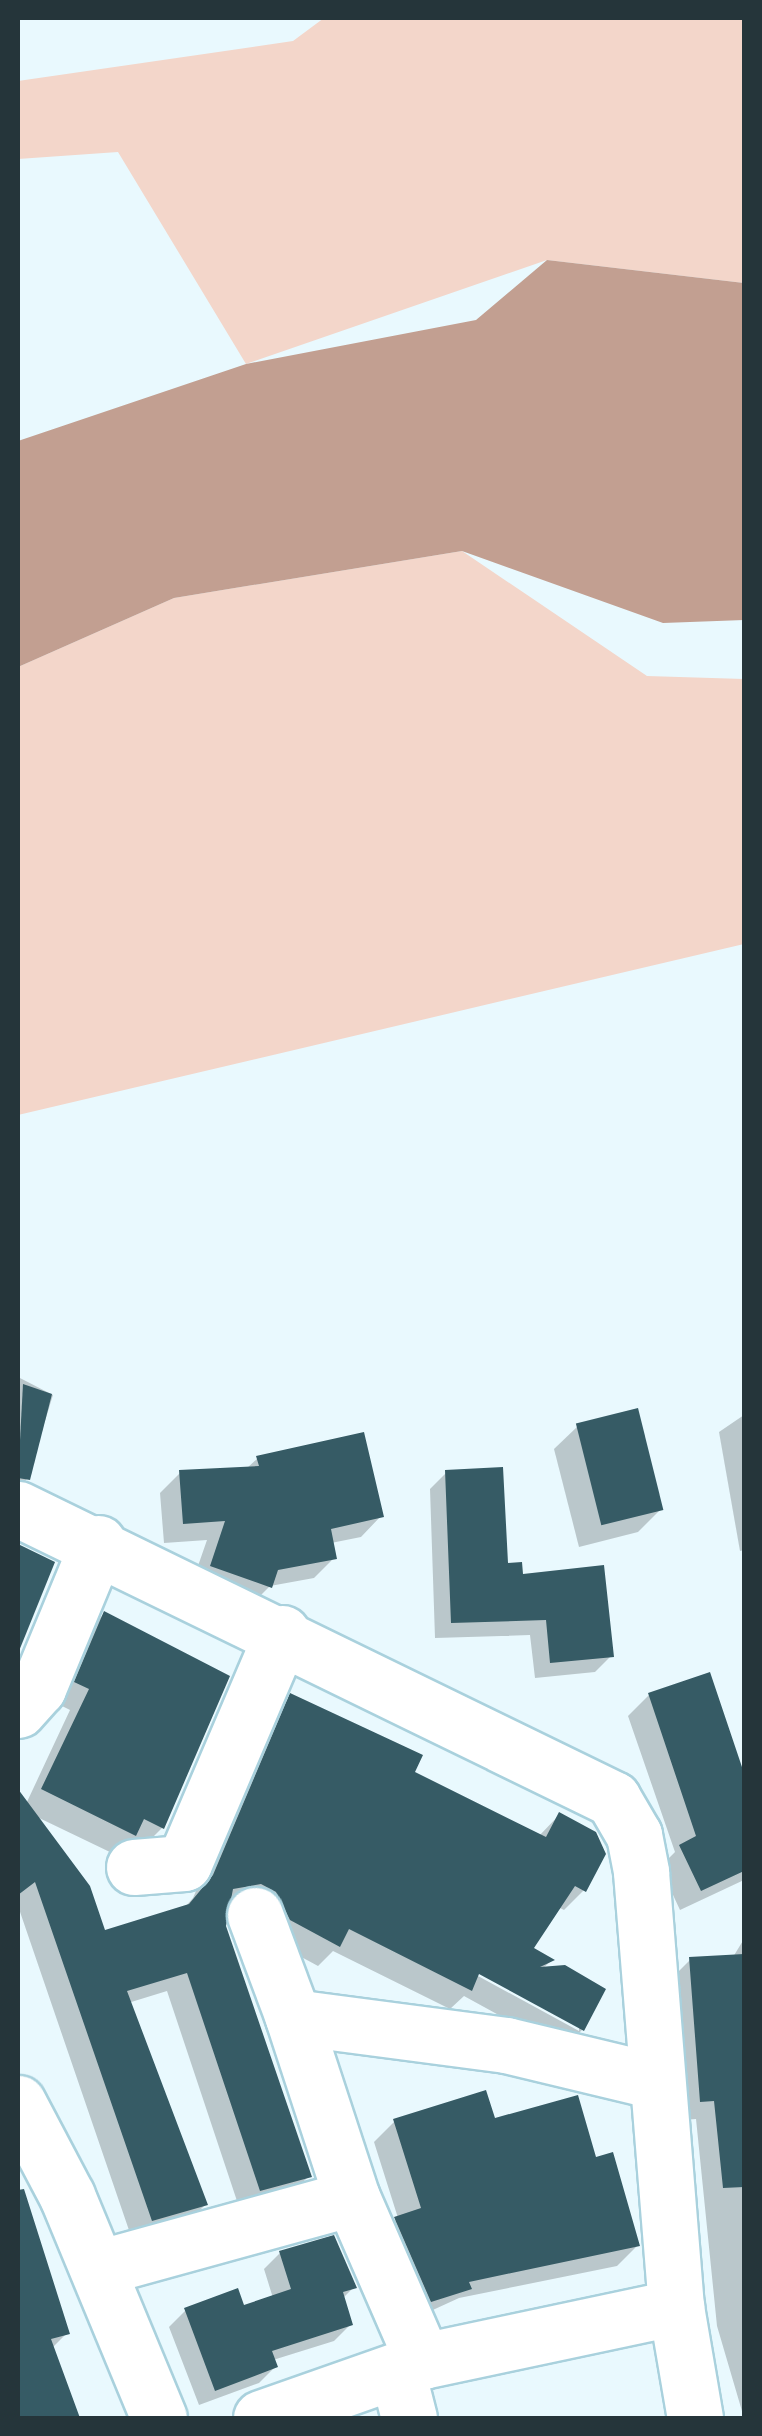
<!DOCTYPE html>
<html>
<head>
<meta charset="utf-8">
<style>
	body { margin:0 }
	#map { position:relative; width:762px; height:2436px; overflow:hidden; background:#e9f9fe; font-family:Figtree,sans-serif }
	div>[style] { position:absolute }
	[style*='--x'] { left:calc(var(--x)*1px); top:calc(var(--y)*1px); width:calc(var(--w)*1px); rotate:calc(var(--a)*1deg) }
	.green>* { inset:0; background:#f3d6ca }
	.water>* { inset:0; background:#c29f91 }
	.shadow>* { inset:0; background:#0003 }
	.building>* { inset:0; background:#365b65; transform-origin:0 0 }
	.roads { filter:drop-shadow(2px 0 #a9d1dd) drop-shadow(-2px 0 #a9d1dd) drop-shadow(0 2px #a9d1dd) drop-shadow(0 -2px #a9d1dd) }
	.minor>* { height:55px; margin:-27.5px; padding:0 27.5px; transform-origin:27.5px; border-radius:27.5px; background:#fff }
	span { translate:-50% -50%; white-space:nowrap; text-align:center; line-height:1.15; -webkit-text-stroke:10px #e9f9fe; paint-order:stroke }
	.frame { position:absolute; inset:0; border:20px solid #25353a; pointer-events:none }
</style>
</head>
<body>
<div id="map">
	<div class="green">
		<i style="clip-path:polygon(324px 18px,744px 18px,744px 283px,547px 260px,246px 364px,118px 152px,18px 159px,18px 81px,293px 41px)"></i>
		<i style="clip-path:polygon(462px 551px,647px 676px,744px 679px,744px 944px,18px 1115px,18px 667px,174px 598px)"></i>
	</div>
	<div class="water">
		<i style="clip-path:polygon(547px 260px,744px 283px,744px 620px,663px 623px,462px 551px,174px 598px,18px 667px,18px 441px,246px 364px,476px 320px)"></i>
	</div>
	<div class="shadow">
		<i style="clip-path:polygon(18px 1377px,53px 1395px,27px 1479px,18px 1488px)"></i>
		<i style="clip-path:polygon(744px 1415px,744px 1550px,740px 1551px,719px 1432px)"></i>
		<i style="clip-path:polygon(578px 1426px,661px 1509px,638px 1532px,579px 1547px,554px 1449px)"></i>
		<i style="clip-path:polygon(258px 1458px,381px 1516px,361px 1537px,331px 1543px,334px 1558px,314px 1578px,270px 1586px,249px 1607px,191px 1586px,207px 1540px,164px 1543px,160px 1493px,180px 1473px,246px 1469px)"></i>
		<i style="clip-path:polygon(446px 1473px,505px 1566px,611px 1656px,595px 1672px,535px 1678px,530px 1635px,435px 1638px,430px 1489px)"></i>
		<i style="clip-path:polygon(evenodd,104px 1614px,162px 1828px,142px 1848px,127px 1841px,114px 1854px,35px 1816px,103px 1933px,185px 1907px,193px 1898px,271px 1716px,291px 1696px,411px 1774px,539px 1836px,559px 1815px,584px 1890px,564px 1910px,558px 1907px,530px 1949px,551px 1961px,542px 1969px,582px 2030px,562px 2050px,464px 1996px,450px 2009px,333px 1951px,318px 1966px,270px 1940px,254px 1910px,227px 1905px,223px 1925px,309px 2176px,289px 2196px,240px 2210px,167px 1991px,128px 2003px,205px 2205px,185px 2225px,132px 2239px,18px 1906px,18px 1804px,26px 1804px,70px 1710px,56px 1703px,84px 1634px,104px 1614px,470px 1966px,579px 2025px,579px 2031px,467px 1970px,470px 1966px)"></i>
		<i style="clip-path:polygon(709px 1675px,744px 1781px,744px 1880px,680px 1910px,660px 1867px,675px 1852px,628px 1716px,649px 1695px)"></i>
		<i style="clip-path:polygon(744px 1939px,744px 2418px,717px 2326px,696px 2119px,682px 2120px,671px 1979px,690px 1960px,733px 1957px)"></i>
		<i style="clip-path:polygon(394px 2122px,493px 2122px,637px 2246px,617px 2266px,459px 2298px,411px 2320px,376px 2239px,398px 2218px,374px 2142px)"></i>
		<i style="clip-path:polygon(18px 2232px,67px 2333px,52px 2348px,77px 2418px,18px 2418px)"></i>
		<i style="clip-path:polygon(280px 2253px,354px 2287px,342px 2299px,350px 2325px,334px 2341px,273px 2360px,276px 2366px,259px 2383px,199px 2405px,169px 2327px,186px 2310px,243px 2308px,273px 2298px,264px 2269px)"></i>
	</div>
	<div class="building">
		<i style="clip-path:polygon(23px 1384px,52px 1394px,30px 1480px,18px 1478px)"></i>
		<i style="left:638px;top:1408px;width:105px;height:64px;rotate:76deg"></i>
		<i style="clip-path:polygon(364px 1432px,384px 1517px,331px 1529px,337px 1559px,278px 1570px,272px 1588px,210px 1566px,225px 1521px,183px 1524px,179px 1470px,259px 1466px,256px 1456px)"></i>
		<i style="clip-path:polygon(503px 1467px,508px 1563px,522px 1562px,523px 1574px,604px 1565px,614px 1657px,550px 1663px,546px 1620px,451px 1623px,445px 1470px)"></i>
		<i style="clip-path:polygon(18px 1544px,55px 1562px,19px 1651px,18px 1650px)"></i>
		<i style="clip-path:polygon(104px 1611px,230px 1676px,164px 1829px,144px 1819px,136px 1836px,41px 1789px,89px 1689px,74px 1682px)"></i>
		<i style="clip-path:polygon(710px 1672px,744px 1773px,744px 1871px,701px 1891px,679px 1845px,696px 1836px,648px 1693px)"></i>
		<i style="clip-path:polygon(290px 1693px,423px 1755px,415px 1772px,546px 1837px,559px 1812px,596px 1832px,606px 1854px,586px 1892px,575px 1886px,534px 1948px,555px 1960px,540px 1967px,565px 1965px,606px 1989px,584px 2031px,479px 1974px,472px 1991px,349px 1929px,340px 1947px,290px 1920px,276px 1892px,261px 1884px,233px 1889px,226px 1926px,312px 2177px,260px 2191px,187px 1973px,127px 1991px,208px 2205px,152px 2221px,35px 1882px,18px 1895px,18px 1789px,90px 1886px,105px 1930px,189px 1904px,213px 1875px)"></i>
		<i style="clip-path:polygon(744px 1954px,744px 2187px,723px 2188px,714px 2101px,700px 2102px,689px 1957px)"></i>
		<i style="clip-path:polygon(486px 2090px,495px 2118px,578px 2095px,596px 2157px,613px 2152px,640px 2246px,469px 2282px,472px 2289px,431px 2302px,394px 2217px,421px 2208px,393px 2119px)"></i>
		<i style="clip-path:polygon(24px 2189px,70px 2334px,51px 2339px,80px 2418px,18px 2418px,18px 2190px)"></i>
		<i style="clip-path:polygon(334px 2235px,357px 2288px,343px 2292px,353px 2325px,272px 2351px,278px 2367px,215px 2391px,184px 2308px,238px 2288px,244px 2305px,291px 2289px,279px 2251px)"></i>
	</div>
	<div class="roads">
		<div class="minor">
			<i style="--x:18;--y:1509;--w:662;--a:25.98"></i>
			<i style="--x:613;--y:1799;--w:42;--a:59.7"></i>
			<i style="--x:634;--y:1835;--w:38;--a:79"></i>
			<i style="--x:641;--y:1872;--w:436;--a:85.4"></i>
			<i style="--x:676;--y:2307;--w:113;--a:80.3"></i>
			<i style="--x:18;--y:1710;--w:30;--a:-48"></i>
			<i style="--x:38;--y:1688;--w:157;--a:-67.5"></i>
			<i style="--x:134;--y:1867;--w:50;--a:-4.6"></i>
			<i style="--x:184;--y:1863;--w:250;--a:-66.9"></i>
			<i style="--x:255;--y:1915;--w:109;--a:69.6"></i>
			<i style="--x:18;--y:2103;--w:105;--a:62.2"></i>
			<i style="--x:67;--y:2196;--w:240;--a:67.5"></i>
			<i style="--x:98;--y:2268;--w:263;--a:-15.4"></i>
			<i style="--x:423;--y:2361;--w:178;--a:-113.5"></i>
			<i style="--x:352;--y:2198;--w:190;--a:-108.1"></i>
			<i style="--x:293;--y:2017;--w:215;--a:7.5"></i>
			<i style="--x:506;--y:2045;--w:154;--a:13.5"></i>
			<i style="--x:397;--y:2371;--w:49;--a:75.7"></i>
			<i style="--x:261;--y:2418;--w:172;--a:-19.4"></i>
			<i style="--x:423;--y:2361;--w:259;--a:-12"></i>
		</div>
	</div>
	<div class="frame"></div>
</div>
</body>
</html>
